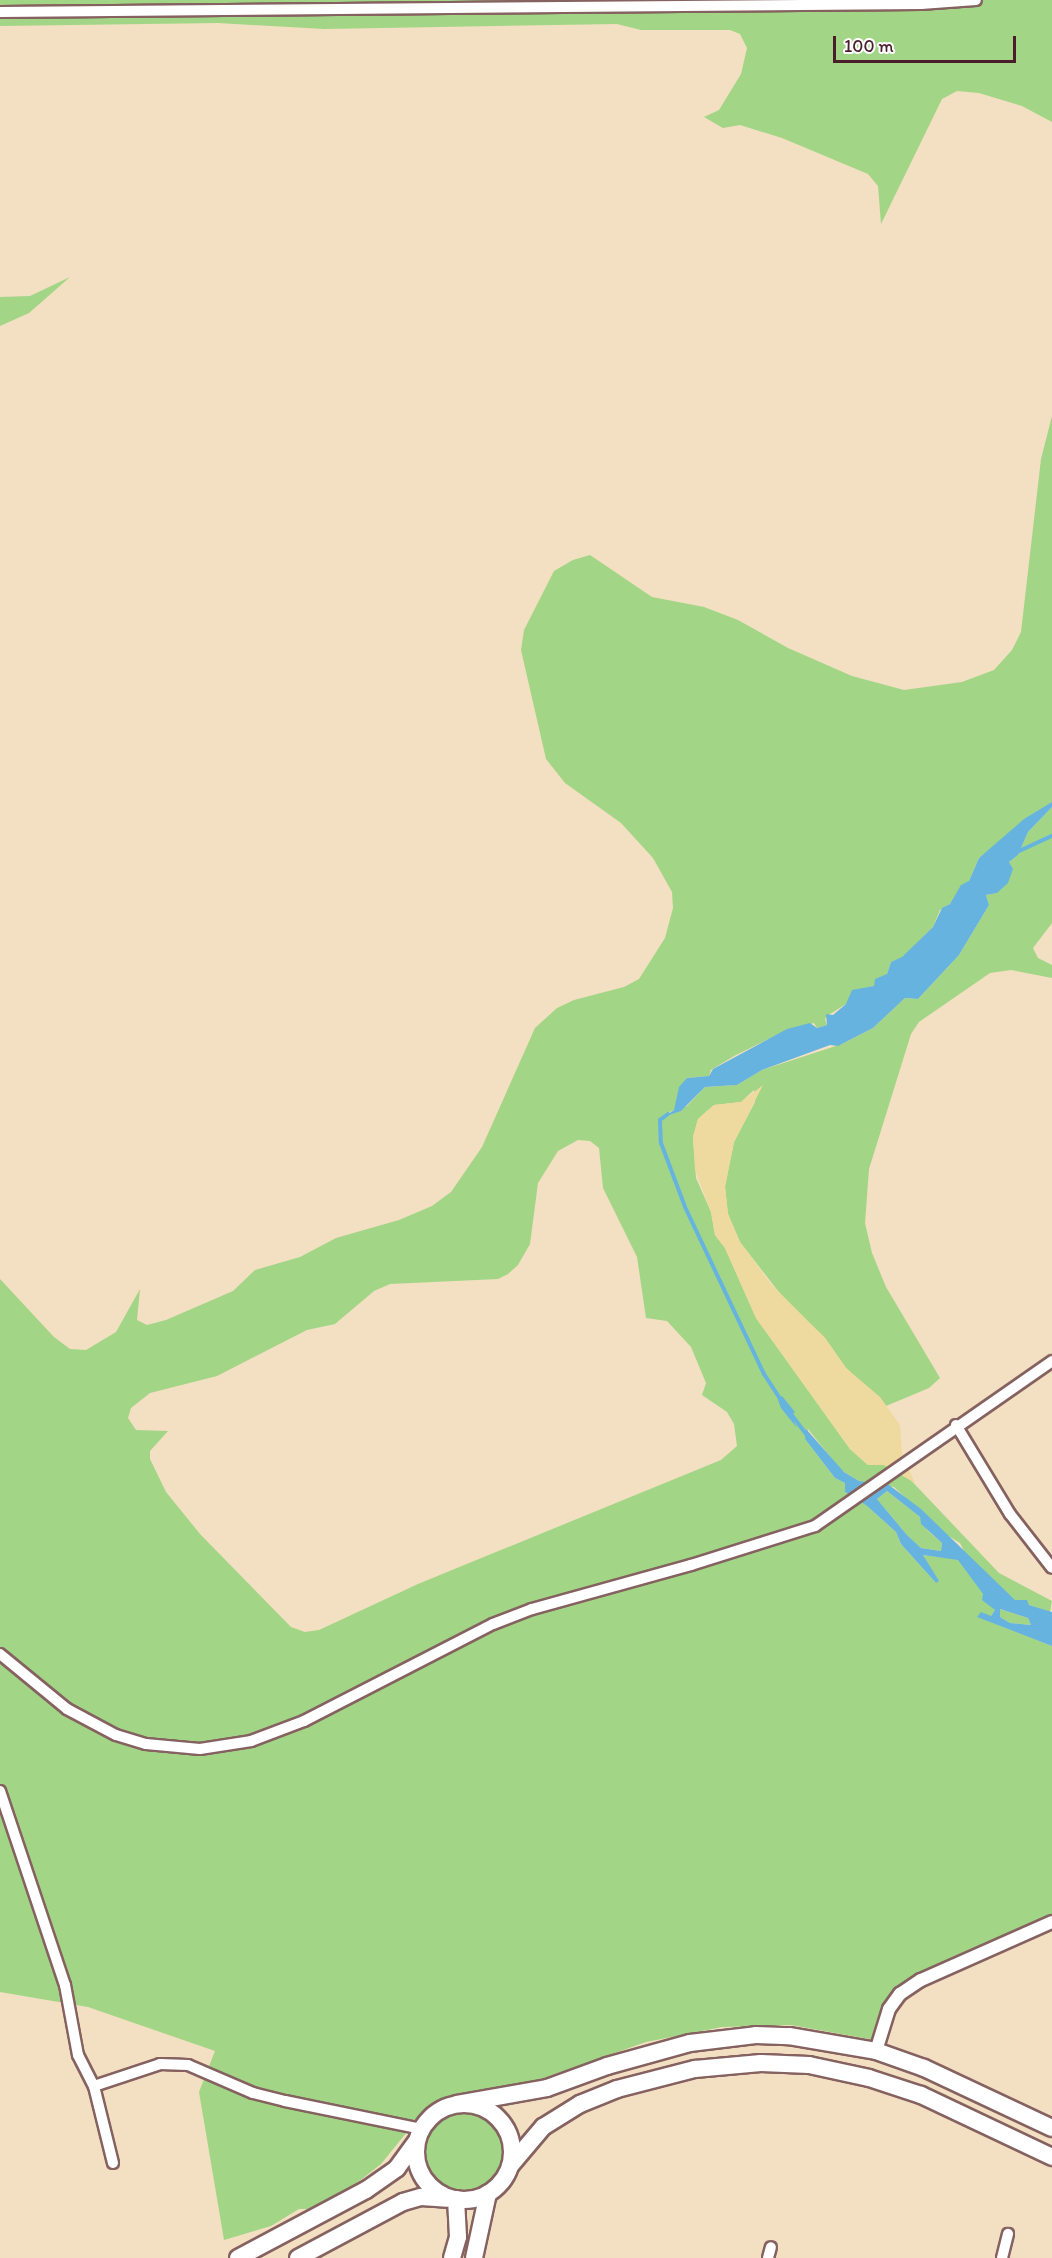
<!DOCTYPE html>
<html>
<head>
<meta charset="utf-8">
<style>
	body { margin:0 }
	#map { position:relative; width:1052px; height:2258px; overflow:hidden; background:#f3dfc1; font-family:Itim,sans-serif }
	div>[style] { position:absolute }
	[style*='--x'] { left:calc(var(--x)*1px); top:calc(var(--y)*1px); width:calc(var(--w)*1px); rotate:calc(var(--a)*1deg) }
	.green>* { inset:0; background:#a2d686 }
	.round { border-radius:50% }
	.sand>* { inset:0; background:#eeda9e }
	.water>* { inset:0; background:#66b3df }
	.stream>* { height:4px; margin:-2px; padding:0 2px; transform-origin:2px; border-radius:2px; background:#66b3df }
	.roads { filter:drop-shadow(2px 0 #856260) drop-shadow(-2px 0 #856260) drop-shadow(0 2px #856260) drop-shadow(0 -2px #856260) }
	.minor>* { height:10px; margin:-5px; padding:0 5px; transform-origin:5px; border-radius:5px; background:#fff }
	.tertiary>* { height:12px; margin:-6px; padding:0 6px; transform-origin:6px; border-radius:6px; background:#fff }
	.primary>* { height:16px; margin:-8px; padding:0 8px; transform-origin:8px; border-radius:8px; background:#fff }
	.trunk>* { height:16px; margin:-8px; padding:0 8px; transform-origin:8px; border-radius:8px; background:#fff }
	.trunk>.ring { margin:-8px; padding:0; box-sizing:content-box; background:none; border:16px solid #fff; border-radius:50% }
	span { translate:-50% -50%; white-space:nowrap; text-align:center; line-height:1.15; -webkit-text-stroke:4.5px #fff; paint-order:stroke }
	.scale { position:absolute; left:833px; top:36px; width:183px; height:27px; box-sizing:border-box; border:3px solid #4a1f2b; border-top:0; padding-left:8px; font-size:18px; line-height:21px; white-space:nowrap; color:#4a1f2b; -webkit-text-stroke:4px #fff; paint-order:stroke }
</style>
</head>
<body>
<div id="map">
	<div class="green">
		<i style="clip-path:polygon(0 0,1052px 0,1052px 122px,1022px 106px,979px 93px,957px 91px,942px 99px,881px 224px,878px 186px,868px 174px,782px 138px,740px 125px,723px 128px,704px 117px,719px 110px,741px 74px,747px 48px,740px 34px,730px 30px,641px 30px,617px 24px,324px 29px,218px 23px,0 26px)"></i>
		<i style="clip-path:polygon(70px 277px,29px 313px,0 326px,0 297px,30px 296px)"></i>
		<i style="clip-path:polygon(evenodd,1052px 416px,1052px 802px,979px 858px,969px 881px,950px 904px,940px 910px,933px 927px,902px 958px,891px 962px,887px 974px,874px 986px,858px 990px,846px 1004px,830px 1014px,825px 1019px,827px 1025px,817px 1028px,814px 1023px,785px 1031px,734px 1056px,711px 1070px,709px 1076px,687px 1078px,674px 1110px,665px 1115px,687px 1106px,705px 1087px,737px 1085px,762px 1070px,842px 1044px,873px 1028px,905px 998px,918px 999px,959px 955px,989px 905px,986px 895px,996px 893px,1008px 880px,1012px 869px,1009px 862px,1018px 855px,1028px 832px,1052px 807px,1052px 923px,1033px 948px,1038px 958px,1052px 965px,1052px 978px,1011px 970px,990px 973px,919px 1022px,911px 1034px,869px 1169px,865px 1223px,872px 1253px,886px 1287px,940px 1378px,929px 1388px,886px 1406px,846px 1368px,825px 1338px,785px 1300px,740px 1242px,728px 1214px,725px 1187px,734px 1142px,755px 1102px,754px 1090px,741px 1102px,714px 1105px,707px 1111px,698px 1119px,693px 1137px,696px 1178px,711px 1212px,715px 1235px,725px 1248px,756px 1318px,850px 1449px,868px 1465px,884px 1465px,904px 1473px,999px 1573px,1052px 1601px,1050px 1612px,1029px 1605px,1026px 1600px,1015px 1601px,968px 1559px,960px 1543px,942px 1532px,894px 1487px,859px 1481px,841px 1470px,808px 1429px,805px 1439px,835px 1478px,845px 1483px,845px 1492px,867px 1506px,896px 1532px,901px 1544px,936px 1583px,923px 1555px,958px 1559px,995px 1610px,991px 1616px,982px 1618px,1052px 1646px,1052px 1922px,900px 1994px,880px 2041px,791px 2025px,722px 2027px,646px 2042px,524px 2085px,441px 2099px,424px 2111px,381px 2164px,344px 2193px,308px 2209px,299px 2209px,271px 2226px,224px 2240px,199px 2092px,215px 2051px,88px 2007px,0 1992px,0 1279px,54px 1337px,70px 1349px,86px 1350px,116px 1332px,140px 1289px,137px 1320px,147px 1325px,166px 1320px,233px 1291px,255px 1270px,300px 1257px,336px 1238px,399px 1220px,432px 1206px,451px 1192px,482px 1147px,535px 1028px,557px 1008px,574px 1000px,624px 987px,639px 979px,665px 938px,673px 908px,672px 892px,653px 858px,621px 823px,565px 783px,546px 759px,521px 650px,524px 630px,554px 571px,573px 560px,590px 555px,652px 597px,704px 607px,738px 620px,788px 648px,852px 676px,904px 690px,962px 682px,994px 670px,1012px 650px,1021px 632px,1041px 459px,1052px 416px,578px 1140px,590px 1141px,599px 1148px,603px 1188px,637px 1257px,646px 1318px,667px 1321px,691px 1347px,706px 1383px,702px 1395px,727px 1412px,734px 1424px,737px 1446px,721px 1460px,418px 1584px,319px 1630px,305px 1632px,291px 1627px,200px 1534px,166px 1492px,150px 1459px,150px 1451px,168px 1431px,136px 1430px,128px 1418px,131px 1408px,150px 1393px,217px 1376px,307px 1330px,335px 1324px,374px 1291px,390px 1284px,498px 1279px,508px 1274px,518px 1265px,530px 1244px,538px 1183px,558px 1151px,578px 1140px)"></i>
		<i style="clip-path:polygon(887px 1491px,920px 1517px,927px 1530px,942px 1543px,941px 1551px,921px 1548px,907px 1535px,877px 1499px)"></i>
		<i style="clip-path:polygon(1000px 1609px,1028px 1618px,1031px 1625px,1010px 1623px,1000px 1617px)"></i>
		<i class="round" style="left:423px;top:2110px;width:80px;height:80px"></i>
	</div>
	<div class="sand">
		<i style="clip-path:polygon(763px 1085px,734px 1142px,725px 1186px,728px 1214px,740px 1242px,771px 1284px,825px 1338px,846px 1368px,880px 1397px,900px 1425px,902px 1454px,915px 1483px,884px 1465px,868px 1465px,850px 1449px,756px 1318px,725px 1248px,715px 1235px,711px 1212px,695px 1170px,693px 1137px,698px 1119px,714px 1105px,741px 1102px)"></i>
	</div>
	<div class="water">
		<i style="clip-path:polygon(1052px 802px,1052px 807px,1028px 832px,1018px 855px,1009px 862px,1013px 869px,1008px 883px,997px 893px,986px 895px,989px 905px,959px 955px,918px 999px,905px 998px,873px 1028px,838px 1046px,830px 1045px,762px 1070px,737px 1085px,705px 1087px,681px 1111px,666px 1116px,674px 1110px,679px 1087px,687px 1078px,709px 1076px,713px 1069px,787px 1029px,810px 1023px,817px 1028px,827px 1025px,826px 1014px,833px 1015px,846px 1004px,852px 990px,874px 986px,875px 979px,887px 974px,891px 962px,902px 957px,933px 927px,942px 908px,950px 904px,961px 885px,969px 881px,979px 858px,1024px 819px)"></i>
		<i style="clip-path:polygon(782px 1396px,795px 1412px,791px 1415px,797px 1428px,781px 1408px,778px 1400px)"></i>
		<i style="clip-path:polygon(evenodd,806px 1429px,844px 1472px,859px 1481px,889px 1485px,921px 1509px,1015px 1600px,1027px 1600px,1029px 1605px,1052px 1612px,1052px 1646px,977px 1617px,981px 1612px,991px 1616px,995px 1610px,982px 1600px,983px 1594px,958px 1560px,923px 1555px,939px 1581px,936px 1583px,901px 1544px,896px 1532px,867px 1506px,845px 1492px,845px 1483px,835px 1478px,805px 1439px,806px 1429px,887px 1491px,920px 1517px,921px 1524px,942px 1543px,941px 1551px,921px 1548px,907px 1535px,877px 1499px,887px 1491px,806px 1429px,1000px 1609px,1028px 1618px,1031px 1625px,1010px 1623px,1000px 1617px,1000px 1609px)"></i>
	</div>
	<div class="stream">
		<i style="--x:1017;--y:852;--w:38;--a:-25"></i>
		<i style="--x:668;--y:1114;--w:10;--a:143"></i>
		<i style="--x:660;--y:1120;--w:23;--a:88"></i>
		<i style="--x:661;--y:1143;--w:68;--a:69.4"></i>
		<i style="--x:685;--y:1207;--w:185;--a:64.7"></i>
		<i style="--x:764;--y:1374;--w:33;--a:57"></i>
		<i style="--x:788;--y:1410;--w:35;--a:53"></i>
	</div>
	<div class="roads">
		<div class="minor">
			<i style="--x:0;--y:12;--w:921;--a:-0.5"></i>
			<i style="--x:921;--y:4;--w:55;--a:-4.2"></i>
			<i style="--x:956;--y:1425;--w:104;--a:58.8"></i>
			<i style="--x:1010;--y:1514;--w:68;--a:52.1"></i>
			<i style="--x:0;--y:1654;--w:87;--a:39.4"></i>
			<i style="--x:67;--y:1709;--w:55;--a:28"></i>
			<i style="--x:116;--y:1735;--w:31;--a:17"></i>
			<i style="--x:146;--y:1744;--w:54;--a:5.3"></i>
			<i style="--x:200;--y:1749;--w:52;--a:-8.9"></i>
			<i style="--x:251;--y:1741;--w:57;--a:-20.7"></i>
			<i style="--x:304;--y:1721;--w:212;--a:-27.2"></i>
			<i style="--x:493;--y:1624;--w:42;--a:-21"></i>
			<i style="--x:532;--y:1609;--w:165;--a:-15.5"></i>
			<i style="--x:691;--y:1565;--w:130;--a:-17.5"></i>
			<i style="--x:815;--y:1526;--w:289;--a:-34.8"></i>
			<i style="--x:0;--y:1791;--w:205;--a:71.5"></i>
			<i style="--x:65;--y:1985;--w:71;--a:79.5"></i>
			<i style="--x:78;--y:2055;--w:35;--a:63"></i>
			<i style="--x:113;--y:2163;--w:79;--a:-103.9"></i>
			<i style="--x:94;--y:2086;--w:70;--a:-18.4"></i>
			<i style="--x:160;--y:2064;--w:28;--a:2"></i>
			<i style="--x:188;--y:2065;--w:71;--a:23.3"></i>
			<i style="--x:253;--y:2093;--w:33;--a:14"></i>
			<i style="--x:285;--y:2101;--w:139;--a:11.6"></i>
			<i style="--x:768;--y:2258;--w:11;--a:-75"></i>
			<i style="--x:1002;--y:2258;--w:25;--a:-76"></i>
		</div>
		<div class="tertiary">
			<i style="--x:876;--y:2051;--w:44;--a:-72.8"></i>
			<i style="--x:889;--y:2009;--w:19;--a:-54"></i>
			<i style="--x:900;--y:1994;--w:25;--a:-34"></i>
			<i style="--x:921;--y:1980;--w:143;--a:-23.9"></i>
		</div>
		<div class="primary">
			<i style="--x:452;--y:2258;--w:22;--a:-74"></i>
			<i style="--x:458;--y:2237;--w:38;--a:-93"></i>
			<i style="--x:474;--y:2258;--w:66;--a:-77.8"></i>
		</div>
		<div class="trunk">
			<i style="--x:457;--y:2104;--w:91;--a:-10.1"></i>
			<i style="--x:547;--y:2088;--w:64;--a:-20.1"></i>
			<i style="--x:607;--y:2066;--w:86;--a:-15.5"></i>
			<i style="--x:690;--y:2043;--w:66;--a:-6.9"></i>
			<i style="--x:756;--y:2035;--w:33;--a:2"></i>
			<i style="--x:789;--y:2036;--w:88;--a:9.8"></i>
			<i style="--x:876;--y:2051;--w:51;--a:19.5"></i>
			<i style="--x:924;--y:2068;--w:141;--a:25.1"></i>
			<i class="ring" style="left:416px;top:2104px;width:80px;height:80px"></i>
			<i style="--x:510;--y:2166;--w:51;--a:-49.8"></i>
			<i style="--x:543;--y:2127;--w:44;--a:-31.9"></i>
			<i style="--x:580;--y:2104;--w:40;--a:-22"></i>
			<i style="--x:617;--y:2089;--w:81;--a:-14.4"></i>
			<i style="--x:695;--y:2069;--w:66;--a:-5.2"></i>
			<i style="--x:761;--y:2063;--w:48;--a:2.4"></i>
			<i style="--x:809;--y:2065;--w:61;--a:12.2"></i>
			<i style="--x:869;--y:2078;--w:55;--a:18.1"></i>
			<i style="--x:921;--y:2095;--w:145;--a:25.3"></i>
			<i style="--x:238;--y:2258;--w:145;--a:-28"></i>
			<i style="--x:366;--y:2190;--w:38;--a:-35"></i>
			<i style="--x:397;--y:2168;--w:32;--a:-54"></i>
			<i style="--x:298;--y:2258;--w:119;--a:-28.1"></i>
			<i style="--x:403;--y:2202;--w:19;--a:-16"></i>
			<i style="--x:421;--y:2197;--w:26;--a:4"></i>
		</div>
	</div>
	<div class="scale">100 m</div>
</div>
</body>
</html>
